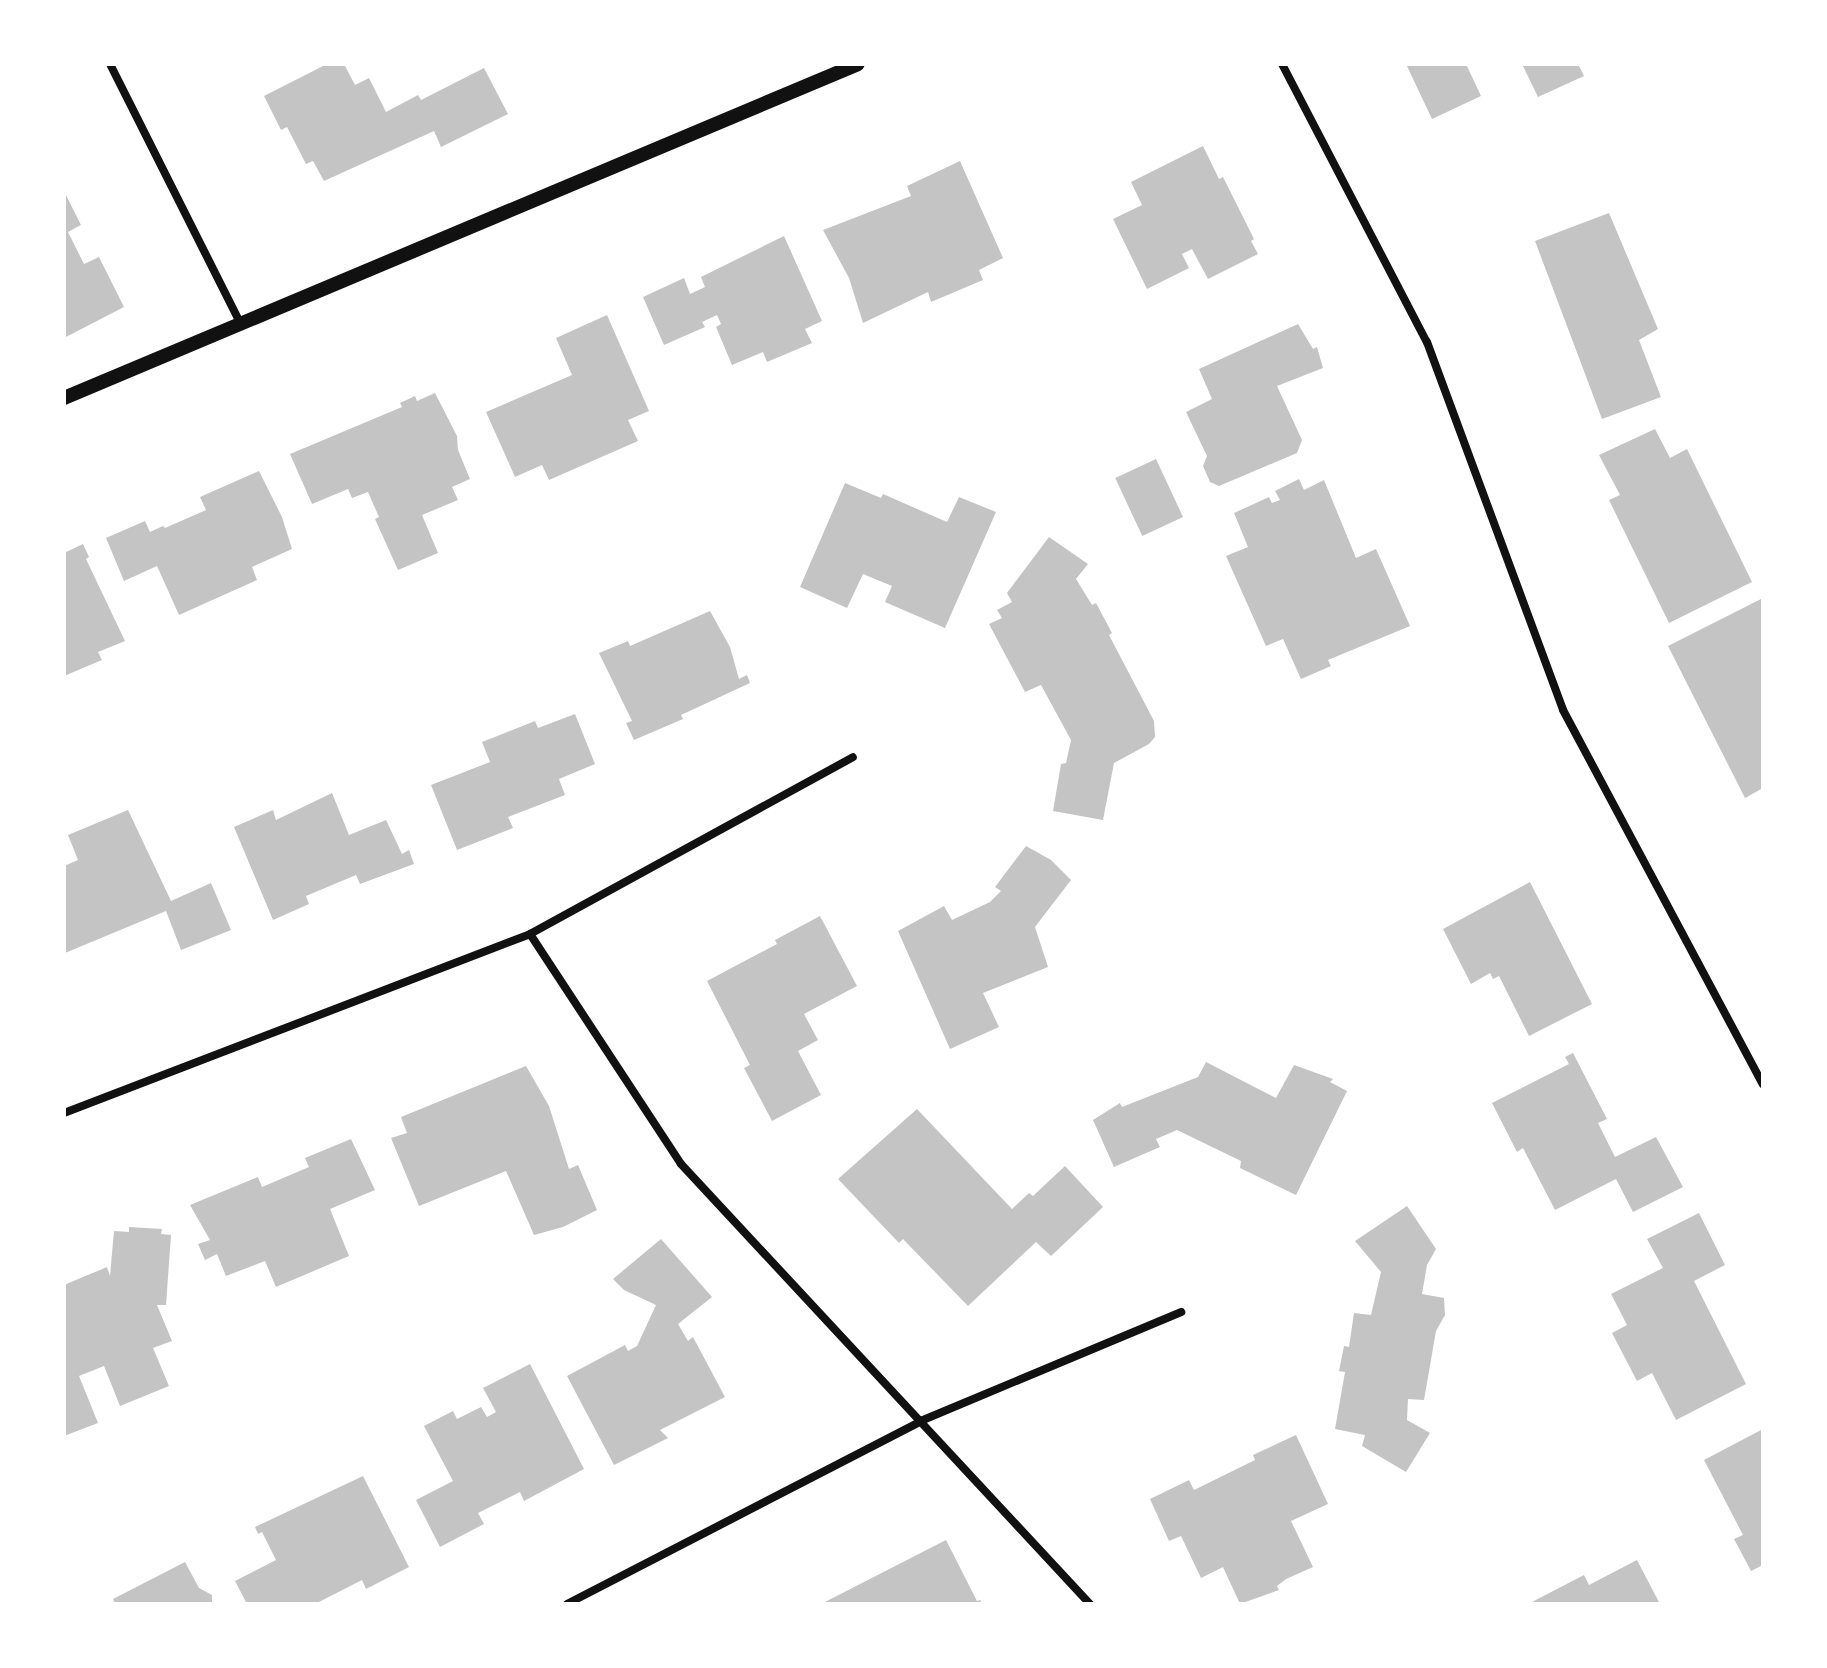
<!DOCTYPE html>
<html>
<head>
<meta charset="utf-8">
<style>
	body { margin:0 }
	#map { position:relative; width:1827px; height:1668px; overflow:hidden; background:#fff; font-family:"Roboto Condensed",sans-serif }
	div>[style] { position:absolute }
	[style*='--x'] { left:calc(var(--x)*1px); top:calc(var(--y)*1px); width:calc(var(--w)*1px); rotate:calc(var(--a)*1deg) }
	.building>* { inset:0; background:#c4c4c4; transform-origin:0 0 }
	.minor>* { height:8px; margin:-4px; padding:0 4px; transform-origin:4px; border-radius:4px; background:#111 }
	.tertiary>* { height:14px; margin:-7px; padding:0 7px; transform-origin:7px; border-radius:7px; background:#111 }
	span { translate:-50% -50%; white-space:nowrap; text-align:center; line-height:1.15; -webkit-text-stroke:8px #fff; paint-order:stroke }
	.frame { position:absolute; inset:0; border:66px solid #fff; pointer-events:none }
</style>
</head>
<body>
<div id="map">
	<div class="building">
		<i style="clip-path:polygon(327px 64px,344px 64px,355px 85px,369px 78px,386px 112px,418px 95px,421px 100px,484px 68px,508px 114px,441px 147px,434px 131px,324px 181px,313px 161px,306px 164px,287px 127px,281px 130px,264px 96px)"></i>
		<i style="clip-path:polygon(1406px 64px,1466px 64px,1481px 96px,1432px 119px)"></i>
		<i style="clip-path:polygon(1522px 64px,1578px 64px,1584px 76px,1538px 97px)"></i>
		<i style="clip-path:polygon(1203px 146px,1219px 179px,1223px 177px,1254px 239px,1251px 241px,1258px 254px,1208px 279px,1192px 249px,1182px 254px,1189px 268px,1147px 289px,1113px 219px,1142px 205px,1131px 182px)"></i>
		<i style="clip-path:polygon(960px 161px,1003px 258px,979px 270px,983px 280px,931px 302px,928px 292px,863px 323px,849px 278px,823px 230px,911px 196px,907px 186px)"></i>
		<i style="clip-path:polygon(64px 191px,81px 225px,68px 232px,84px 264px,99px 257px,124px 307px,64px 338px)"></i>
		<i style="clip-path:polygon(1609px 213px,1658px 329px,1639px 340px,1661px 397px,1602px 419px,1535px 241px)"></i>
		<i style="clip-path:polygon(784px 236px,822px 321px,805px 329px,812px 343px,767px 362px,763px 352px,732px 365px,716px 327px,721px 324px,717px 315px,702px 322px,705px 327px,664px 345px,643px 297px,684px 278px,690px 294px,705px 287px,701px 277px)"></i>
		<i style="clip-path:polygon(607px 315px,649px 411px,628px 420px,638px 441px,549px 480px,542px 465px,515px 477px,486px 412px,572px 375px,556px 338px)"></i>
		<i style="clip-path:polygon(1298px 324px,1313px 349px,1317px 347px,1323px 368px,1277px 386px,1302px 440px,1297px 453px,1219px 486px,1210px 482px,1203px 466px,1207px 456px,1186px 412px,1212px 399px,1199px 369px)"></i>
		<i style="clip-path:polygon(435px 393px,457px 436px,458px 450px,470px 479px,452px 487px,458px 500px,422px 515px,438px 553px,398px 570px,375px 519px,379px 517px,368px 492px,352px 498px,348px 489px,312px 504px,290px 454px,402px 407px,400px 403px,415px 396px,417px 401px)"></i>
		<i style="clip-path:polygon(1655px 429px,1670px 458px,1687px 449px,1752px 582px,1669px 623px,1609px 500px,1620px 495px,1599px 455px)"></i>
		<i style="left:1156px;top:459px;width:64px;height:45px;rotate:65deg"></i>
		<i style="clip-path:polygon(259px 471px,282px 517px,292px 549px,252px 567px,257px 580px,179px 615px,157px 566px,124px 581px,106px 538px,145px 521px,150px 532px,163px 526px,165px 528px,206px 510px,200px 497px)"></i>
		<i style="clip-path:polygon(1299px 479px,1304px 490px,1324px 480px,1356px 558px,1376px 549px,1410px 626px,1328px 660px,1331px 666px,1301px 679px,1283px 639px,1266px 646px,1226px 556px,1248px 547px,1234px 513px,1269px 497px,1272px 503px,1280px 500px,1275px 491px)"></i>
		<i style="clip-path:polygon(845px 483px,881px 498px,883px 494px,947px 522px,959px 497px,996px 512px,945px 628px,885px 602px,892px 586px,863px 574px,847px 608px,800px 587px)"></i>
		<i style="clip-path:polygon(1049px 537px,1088px 564px,1076px 579px,1092px 605px,1096px 603px,1112px 633px,1109px 635px,1154px 721px,1155px 737px,1149px 744px,1114px 763px,1103px 820px,1053px 811px,1061px 764px,1066px 763px,1071px 740px,1041px 685px,1025px 692px,989px 624px,1002px 618px,997px 610px,1012px 602px,1007px 593px)"></i>
		<i style="clip-path:polygon(83px 544px,89px 557px,86px 559px,125px 641px,98px 652px,102px 660px,64px 676px,64px 553px)"></i>
		<i style="clip-path:polygon(1763px 598px,1763px 788px,1745px 798px,1668px 646px)"></i>
		<i style="clip-path:polygon(710px 611px,730px 647px,739px 679px,747px 675px,750px 683px,681px 715px,683px 719px,634px 740px,626px 723px,632px 721px,599px 653px,628px 641px,630px 646px)"></i>
		<i style="clip-path:polygon(575px 714px,595px 764px,559px 779px,565px 795px,508px 817px,513px 828px,457px 850px,431px 785px,490px 762px,482px 742px,535px 721px,538px 728px)"></i>
		<i style="clip-path:polygon(332px 793px,349px 835px,386px 820px,402px 854px,409px 850px,414px 864px,360px 884px,356px 875px,306px 896px,309px 904px,273px 920px,234px 827px,273px 810px,276px 820px)"></i>
		<i style="clip-path:polygon(128px 810px,171px 901px,211px 883px,231px 930px,181px 950px,166px 911px,65px 953px,64px 866px,78px 860px,68px 835px)"></i>
		<i style="clip-path:polygon(1026px 846px,1051px 860px,1071px 880px,1035px 927px,1048px 967px,983px 993px,999px 1027px,950px 1049px,898px 931px,944px 906px,952px 920px,990px 902px,1001px 891px,995px 887px)"></i>
		<i style="clip-path:polygon(1530px 882px,1592px 1004px,1529px 1036px,1499px 976px,1493px 979px,1490px 973px,1471px 984px,1443px 929px)"></i>
		<i style="clip-path:polygon(820px 916px,857px 986px,804px 1014px,818px 1040px,798px 1051px,821px 1095px,772px 1121px,744px 1068px,750px 1065px,707px 981px,777px 944px,775px 940px)"></i>
		<i style="clip-path:polygon(1573px 1053px,1607px 1119px,1598px 1123px,1615px 1157px,1656px 1137px,1683px 1187px,1633px 1212px,1616px 1179px,1555px 1210px,1523px 1148px,1517px 1152px,1492px 1103px,1569px 1064px,1565px 1057px)"></i>
		<i style="clip-path:polygon(1206px 1062px,1276px 1098px,1294px 1065px,1333px 1079px,1330px 1082px,1347px 1091px,1296px 1195px,1240px 1168px,1241px 1161px,1177px 1130px,1156px 1139px,1160px 1147px,1114px 1167px,1093px 1120px,1120px 1103px,1122px 1107px,1198px 1077px)"></i>
		<i style="clip-path:polygon(526px 1066px,549px 1106px,569px 1169px,578px 1165px,597px 1210px,563px 1227px,534px 1235px,506px 1171px,419px 1206px,391px 1138px,407px 1133px,401px 1117px)"></i>
		<i style="clip-path:polygon(917px 1109px,1012px 1209px,1029px 1193px,1033px 1196px,1065px 1166px,1103px 1207px,1051px 1256px,1036px 1242px,968px 1306px,903px 1239px,899px 1243px,838px 1179px)"></i>
		<i style="clip-path:polygon(351px 1139px,375px 1190px,330px 1209px,349px 1256px,276px 1287px,265px 1261px,226px 1276px,217px 1254px,205px 1260px,198px 1244px,210px 1240px,190px 1205px,258px 1177px,262px 1187px,309px 1167px,305px 1158px)"></i>
		<i style="clip-path:polygon(1407px 1206px,1436px 1249px,1427px 1265px,1422px 1294px,1444px 1298px,1445px 1315px,1436px 1331px,1424px 1400px,1408px 1399px,1407px 1420px,1430px 1433px,1406px 1472px,1362px 1446px,1365px 1435px,1335px 1429px,1345px 1372px,1339px 1371px,1344px 1346px,1349px 1347px,1354px 1313px,1371px 1315px,1381px 1272px,1355px 1241px)"></i>
		<i style="clip-path:polygon(1699px 1213px,1725px 1265px,1694px 1281px,1746px 1384px,1676px 1420px,1652px 1373px,1637px 1381px,1612px 1333px,1627px 1325px,1611px 1294px,1663px 1268px,1647px 1239px)"></i>
		<i style="clip-path:polygon(129px 1227px,162px 1229px,161px 1234px,171px 1235px,166px 1305px,157px 1305px,172px 1341px,153px 1348px,169px 1386px,120px 1406px,104px 1366px,79px 1376px,98px 1423px,64px 1436px,64px 1285px,107px 1267px,110px 1276px,114px 1231px,129px 1232px)"></i>
		<i style="clip-path:polygon(661px 1239px,712px 1297px,678px 1324px,688px 1341px,693px 1337px,725px 1397px,660px 1430px,668px 1438px,614px 1465px,567px 1376px,625px 1345px,628px 1351px,637px 1346px,656px 1305px,624px 1290px,613px 1279px)"></i>
		<i style="clip-path:polygon(530px 1364px,584px 1469px,524px 1501px,520px 1492px,478px 1513px,484px 1524px,440px 1547px,416px 1500px,453px 1481px,424px 1426px,453px 1411px,457px 1419px,481px 1407px,487px 1417px,496px 1412px,483px 1388px)"></i>
		<i style="clip-path:polygon(1763px 1429px,1763px 1565px,1751px 1571px,1734px 1539px,1743px 1535px,1704px 1460px)"></i>
		<i style="clip-path:polygon(1296px 1435px,1328px 1504px,1291px 1521px,1313px 1567px,1286px 1579px,1277px 1586px,1279px 1590px,1240px 1604px,1223px 1567px,1201px 1578px,1181px 1536px,1169px 1541px,1150px 1499px,1189px 1480px,1194px 1490px,1255px 1460px,1253px 1455px)"></i>
		<i style="clip-path:polygon(363px 1476px,409px 1567px,366px 1589px,362px 1580px,315px 1604px,247px 1604px,235px 1581px,276px 1560px,262px 1532px,258px 1534px,255px 1527px)"></i>
		<i style="clip-path:polygon(946px 1540px,977px 1601px,980px 1600px,983px 1604px,821px 1604px)"></i>
		<i style="clip-path:polygon(1637px 1560px,1660px 1604px,1532px 1602px,1584px 1575px,1589px 1585px)"></i>
		<i style="clip-path:polygon(185px 1562px,199px 1588px,212px 1595px,212px 1604px,115px 1604px,113px 1599px)"></i>
	</div>
	<div class="minor">
		<i style="--x:110;--y:64;--w:289;--a:63.3"></i>
		<i style="--x:1282;--y:64;--w:314;--a:62.5"></i>
		<i style="--x:1427;--y:342;--w:392;--a:69.7"></i>
		<i style="--x:1563;--y:710;--w:424;--a:61.9"></i>
		<i style="--x:530;--y:934;--w:275;--a:56.7"></i>
		<i style="--x:681;--y:1164;--w:601;--a:47.09"></i>
		<i style="--x:64;--y:1113;--w:499;--a:-21"></i>
		<i style="--x:530;--y:934;--w:368;--a:-28.7"></i>
		<i style="--x:567;--y:1604;--w:401;--a:-27.3"></i>
		<i style="--x:923;--y:1420;--w:280;--a:-22.7"></i>
	</div>
	<div class="tertiary">
		<i style="--x:64;--y:398;--w:861;--a:-22.81"></i>
	</div>
	<div class="frame"></div>
</div>
</body>
</html>
